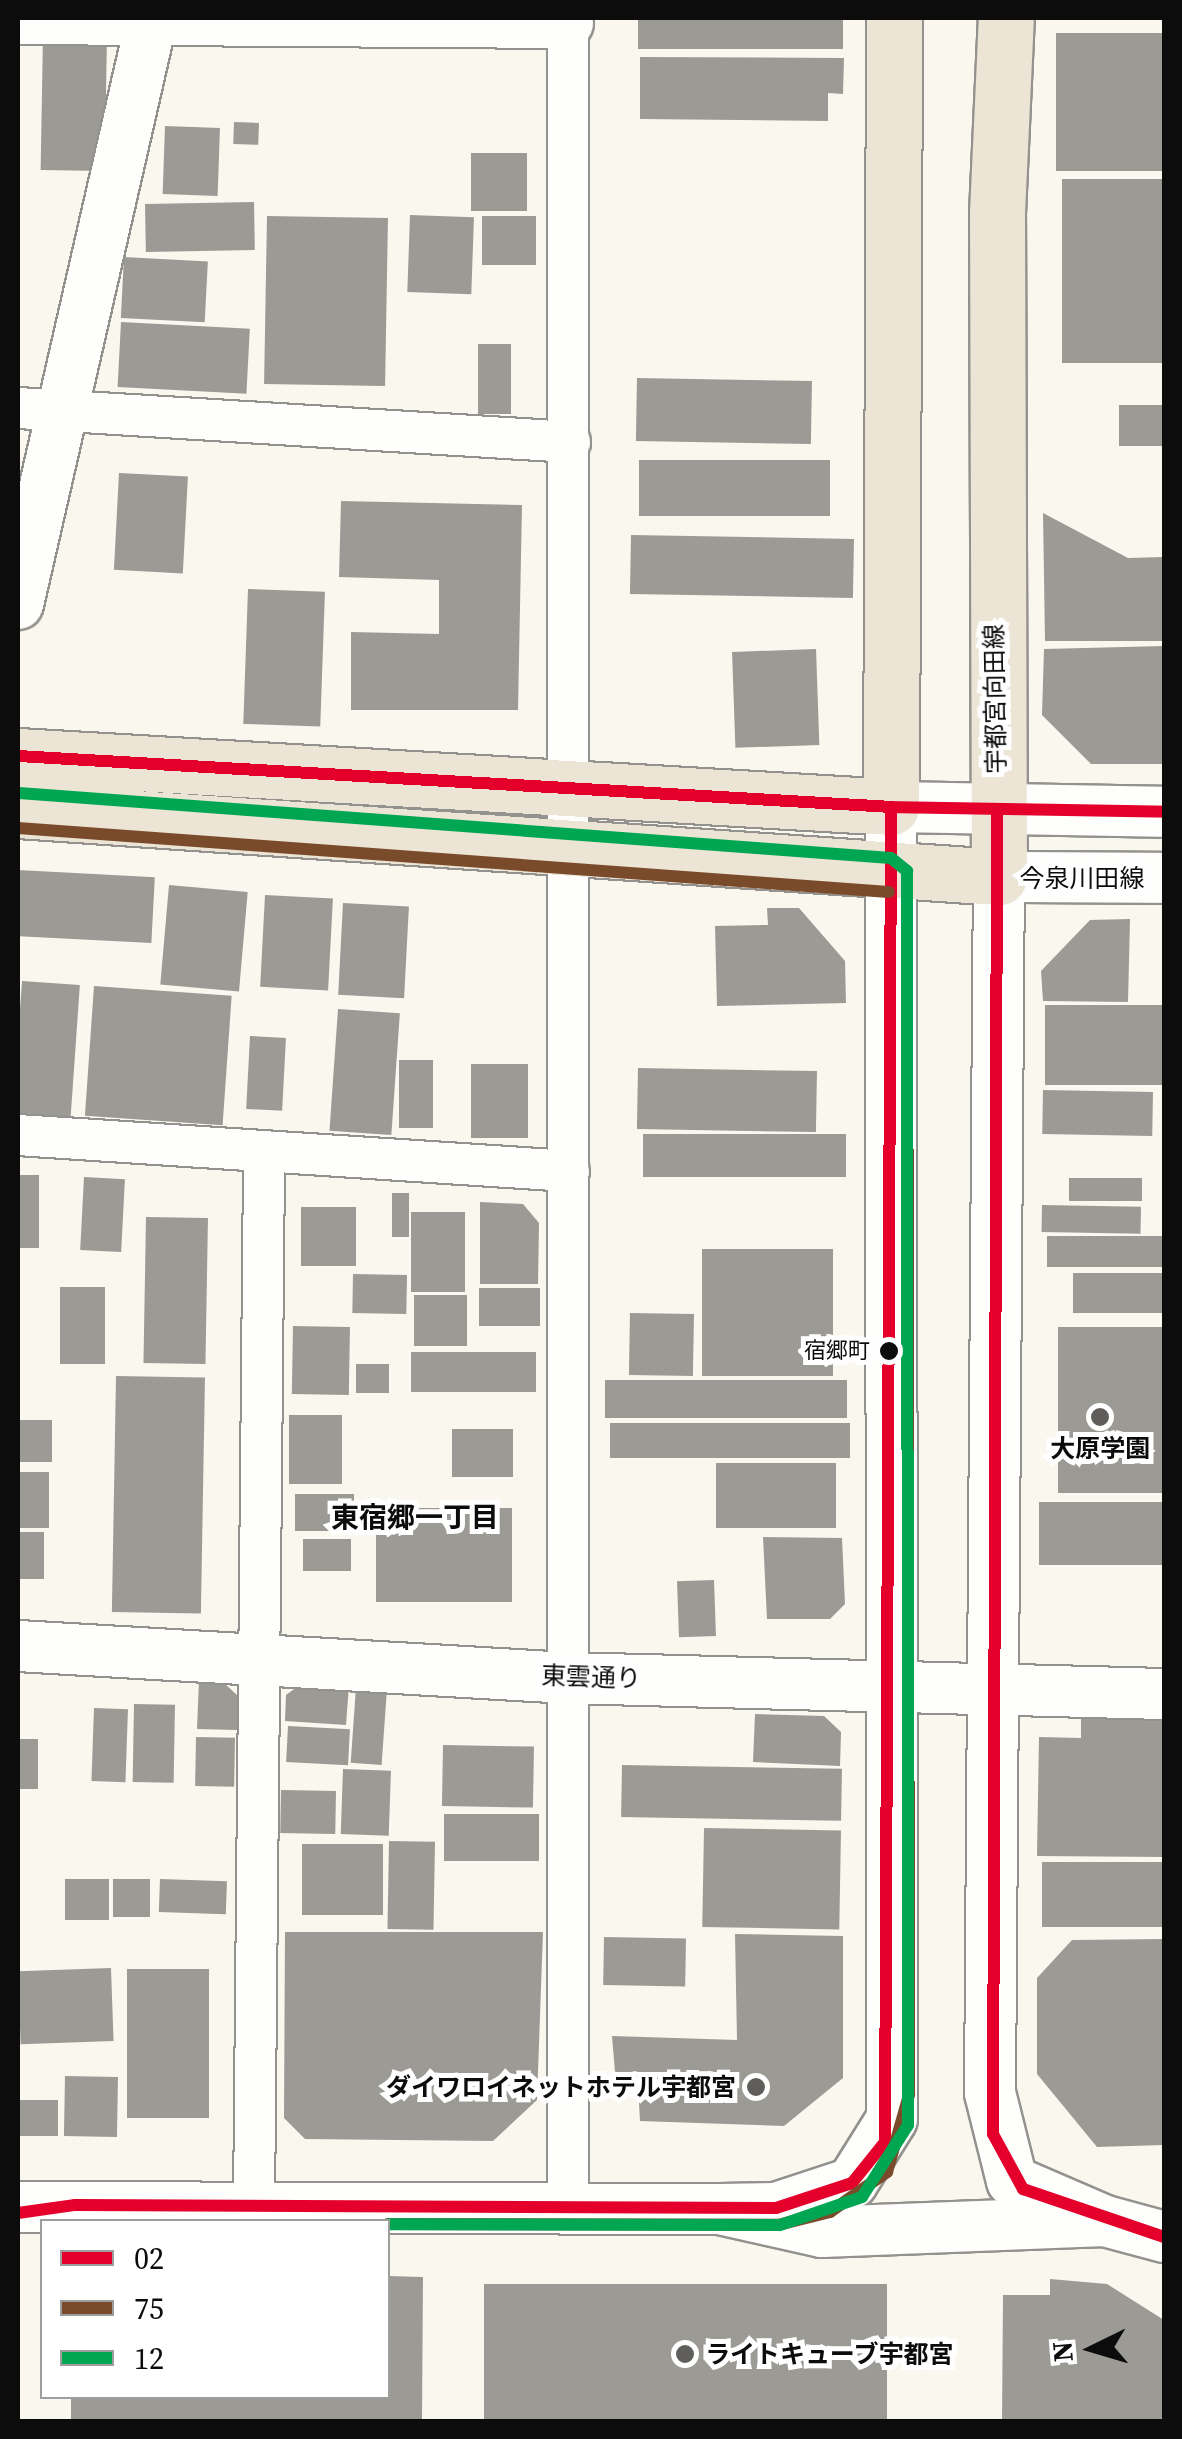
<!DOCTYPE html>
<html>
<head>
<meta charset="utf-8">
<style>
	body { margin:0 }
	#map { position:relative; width:1182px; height:2439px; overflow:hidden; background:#faf7ef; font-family:"Source Serif 4","Noto Sans JP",serif }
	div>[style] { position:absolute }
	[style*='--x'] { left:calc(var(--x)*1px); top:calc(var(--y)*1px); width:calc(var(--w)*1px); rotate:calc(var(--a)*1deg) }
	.building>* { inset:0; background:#9c9a95; transform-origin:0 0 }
	.roads { filter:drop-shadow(2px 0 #93928e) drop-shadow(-2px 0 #93928e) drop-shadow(0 2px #93928e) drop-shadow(0 -2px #93928e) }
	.minor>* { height:40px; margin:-20px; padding:0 20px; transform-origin:20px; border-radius:20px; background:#fefefd }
	.tertiary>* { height:50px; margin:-25px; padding:0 25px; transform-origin:25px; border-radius:25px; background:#fefefd }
	.primary>* { height:55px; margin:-27.5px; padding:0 27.5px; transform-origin:27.5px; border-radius:27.5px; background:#ece5d6 }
	.bus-1>* { height:12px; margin:-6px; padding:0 6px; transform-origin:6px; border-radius:6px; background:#e4002b }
	.bus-2>* { height:12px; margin:-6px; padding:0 6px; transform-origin:6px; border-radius:6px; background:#7a4b2a }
	.bus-3>* { height:12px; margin:-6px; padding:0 6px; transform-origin:6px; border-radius:6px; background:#00a651 }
	.dots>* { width:28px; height:28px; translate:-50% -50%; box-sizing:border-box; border:5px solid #fff; border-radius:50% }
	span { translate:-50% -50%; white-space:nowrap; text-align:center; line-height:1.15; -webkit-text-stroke:10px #fff; paint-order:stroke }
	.bus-label { font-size:22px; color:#0c0c0c }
	.right { translate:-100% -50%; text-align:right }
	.street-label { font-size:25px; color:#0c0c0c }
	.poi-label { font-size:25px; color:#0c0c0c; font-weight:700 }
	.left { translate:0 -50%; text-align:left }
	.neighbourhood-label { font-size:28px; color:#0c0c0c; font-weight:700 }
	.frame { position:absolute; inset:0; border:20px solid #0c0c0c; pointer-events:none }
	.legend { position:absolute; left:40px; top:2219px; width:350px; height:180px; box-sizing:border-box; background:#fff; border:2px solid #9e9e9e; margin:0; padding:12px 18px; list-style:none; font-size:30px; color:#0c0c0c }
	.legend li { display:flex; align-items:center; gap:20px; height:50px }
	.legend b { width:50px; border:2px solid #9e9e9e }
	.north { position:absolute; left:1042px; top:2299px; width:100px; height:100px; -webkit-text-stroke:8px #fff; paint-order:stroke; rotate:265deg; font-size:28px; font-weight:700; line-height:40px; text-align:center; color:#0c0c0c }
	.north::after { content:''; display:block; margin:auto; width:35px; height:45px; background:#0c0c0c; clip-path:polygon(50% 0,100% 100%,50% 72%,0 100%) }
</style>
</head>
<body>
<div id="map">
	<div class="building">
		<i style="left:638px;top:18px;width:205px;height:31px"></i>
		<i style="left:1164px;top:33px;width:138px;height:108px;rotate:90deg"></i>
		<i style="left:43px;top:34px;width:64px;height:136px;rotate:1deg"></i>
		<i style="clip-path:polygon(640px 57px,844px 58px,843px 94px,828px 93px,828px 121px,640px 119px)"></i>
		<i style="left:234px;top:122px;width:25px;height:22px;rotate:2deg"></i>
		<i style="left:165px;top:126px;width:55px;height:68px;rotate:2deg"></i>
		<i style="left:471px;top:153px;width:56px;height:58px"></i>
		<i style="left:1164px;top:179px;width:184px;height:102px;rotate:90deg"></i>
		<i style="left:254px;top:202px;width:48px;height:109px;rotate:89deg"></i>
		<i style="left:410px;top:215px;width:64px;height:77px;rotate:2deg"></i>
		<i style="left:267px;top:216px;width:121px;height:168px;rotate:1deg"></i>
		<i style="left:482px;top:216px;width:54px;height:49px"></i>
		<i style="left:124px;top:257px;width:84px;height:61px;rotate:3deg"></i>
		<i style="left:121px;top:322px;width:129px;height:65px;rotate:3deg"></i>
		<i style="left:478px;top:344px;width:33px;height:70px"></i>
		<i style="left:637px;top:378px;width:175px;height:63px;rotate:1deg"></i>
		<i style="left:1164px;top:405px;width:41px;height:45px;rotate:90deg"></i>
		<i style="left:639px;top:460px;width:191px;height:56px"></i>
		<i style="left:119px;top:473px;width:69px;height:97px;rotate:3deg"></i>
		<i style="clip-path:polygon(341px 501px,522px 505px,518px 710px,351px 710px,351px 632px,439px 634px,439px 580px,339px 577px)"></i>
		<i style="clip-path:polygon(1043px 513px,1128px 558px,1164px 557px,1164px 641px,1045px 641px)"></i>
		<i style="left:631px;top:535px;width:223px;height:59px;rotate:1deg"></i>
		<i style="left:248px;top:589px;width:77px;height:135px;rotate:2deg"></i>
		<i style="clip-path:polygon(1164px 646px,1164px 764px,1091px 764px,1042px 715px,1044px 649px)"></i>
		<i style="left:816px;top:649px;width:96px;height:84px;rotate:88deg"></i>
		<i style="left:18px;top:870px;width:137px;height:66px;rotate:3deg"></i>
		<i style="left:169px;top:885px;width:79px;height:100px;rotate:5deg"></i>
		<i style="left:265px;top:895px;width:68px;height:92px;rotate:3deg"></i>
		<i style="left:343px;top:903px;width:66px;height:92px;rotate:3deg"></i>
		<i style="clip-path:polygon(767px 908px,799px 908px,845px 961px,846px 1003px,717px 1006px,715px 926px,768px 925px)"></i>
		<i style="clip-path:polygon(1130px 919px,1128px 1002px,1043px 1001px,1041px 971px,1090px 920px)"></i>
		<i style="left:22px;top:981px;width:58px;height:132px;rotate:4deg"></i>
		<i style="left:94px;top:986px;width:138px;height:130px;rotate:4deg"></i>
		<i style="left:1164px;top:1005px;width:80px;height:119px;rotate:90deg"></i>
		<i style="left:338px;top:1009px;width:62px;height:122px;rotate:4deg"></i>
		<i style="left:250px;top:1036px;width:36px;height:73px;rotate:3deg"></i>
		<i style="left:399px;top:1060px;width:34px;height:68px"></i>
		<i style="left:471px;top:1064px;width:57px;height:74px"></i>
		<i style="left:638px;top:1068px;width:179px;height:61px;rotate:1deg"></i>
		<i style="left:1043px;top:1090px;width:110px;height:44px;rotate:1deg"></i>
		<i style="left:643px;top:1134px;width:203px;height:43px"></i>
		<i style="left:18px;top:1175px;width:21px;height:73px"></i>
		<i style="left:84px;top:1177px;width:41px;height:73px;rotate:3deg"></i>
		<i style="left:1069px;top:1178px;width:73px;height:23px"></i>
		<i style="left:392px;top:1193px;width:17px;height:44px"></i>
		<i style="clip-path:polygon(480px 1202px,523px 1204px,539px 1223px,538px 1284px,480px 1284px)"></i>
		<i style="left:1042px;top:1205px;width:99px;height:27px;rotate:1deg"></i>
		<i style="left:301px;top:1207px;width:55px;height:59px"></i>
		<i style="left:411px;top:1212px;width:54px;height:80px"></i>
		<i style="left:146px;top:1217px;width:62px;height:146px;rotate:1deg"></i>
		<i style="left:1164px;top:1236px;width:31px;height:117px;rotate:90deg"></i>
		<i style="left:702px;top:1249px;width:131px;height:127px"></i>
		<i style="left:1073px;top:1273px;width:91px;height:40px"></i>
		<i style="left:353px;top:1274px;width:54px;height:39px;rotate:1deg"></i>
		<i style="left:60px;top:1287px;width:45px;height:77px"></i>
		<i style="left:479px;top:1288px;width:61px;height:38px"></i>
		<i style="left:414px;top:1295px;width:53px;height:51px"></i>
		<i style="left:630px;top:1313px;width:64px;height:62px;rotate:1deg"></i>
		<i style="left:293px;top:1326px;width:57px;height:68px;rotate:1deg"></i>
		<i style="left:1164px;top:1327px;width:166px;height:106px;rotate:90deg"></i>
		<i style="left:411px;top:1352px;width:125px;height:40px"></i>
		<i style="left:356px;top:1364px;width:33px;height:29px"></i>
		<i style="left:116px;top:1376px;width:89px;height:236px;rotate:1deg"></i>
		<i style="left:847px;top:1380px;width:38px;height:242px;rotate:90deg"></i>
		<i style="left:289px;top:1415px;width:53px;height:69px"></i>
		<i style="left:18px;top:1420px;width:34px;height:42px"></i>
		<i style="left:610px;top:1423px;width:240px;height:35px"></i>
		<i style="left:452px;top:1429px;width:61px;height:48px"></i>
		<i style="left:716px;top:1463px;width:120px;height:65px"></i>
		<i style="left:49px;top:1472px;width:56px;height:31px;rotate:90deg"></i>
		<i style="left:295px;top:1494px;width:59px;height:37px"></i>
		<i style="left:1164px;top:1502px;width:63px;height:125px;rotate:90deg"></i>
		<i style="left:376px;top:1508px;width:136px;height:94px"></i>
		<i style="left:18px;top:1532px;width:26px;height:47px"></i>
		<i style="clip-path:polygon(763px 1537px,842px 1538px,845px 1604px,830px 1619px,767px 1619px)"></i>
		<i style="left:303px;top:1539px;width:48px;height:32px"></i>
		<i style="left:714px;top:1580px;width:56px;height:37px;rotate:88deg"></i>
		<i style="clip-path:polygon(199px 1680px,222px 1681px,238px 1696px,237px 1730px,197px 1729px)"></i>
		<i style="clip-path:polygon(305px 1681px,349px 1685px,346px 1725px,285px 1721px,286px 1695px)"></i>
		<i style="left:356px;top:1687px;width:31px;height:76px;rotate:4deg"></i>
		<i style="left:134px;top:1704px;width:41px;height:78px;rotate:1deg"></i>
		<i style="left:94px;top:1708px;width:34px;height:73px;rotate:2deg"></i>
		<i style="clip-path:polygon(755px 1714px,824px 1716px,841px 1732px,840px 1766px,753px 1762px)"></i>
		<i style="clip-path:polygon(1081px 1717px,1164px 1718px,1164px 1857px,1037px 1856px,1039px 1737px,1081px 1738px)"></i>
		<i style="left:288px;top:1726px;width:62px;height:36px;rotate:3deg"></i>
		<i style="left:196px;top:1737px;width:39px;height:49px;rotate:1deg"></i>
		<i style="left:18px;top:1739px;width:20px;height:50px"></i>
		<i style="left:443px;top:1745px;width:91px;height:61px;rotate:1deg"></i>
		<i style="left:622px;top:1765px;width:220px;height:52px;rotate:1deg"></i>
		<i style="left:343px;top:1769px;width:48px;height:65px;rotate:2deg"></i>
		<i style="left:281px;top:1790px;width:55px;height:43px;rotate:1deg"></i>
		<i style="left:444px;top:1814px;width:95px;height:47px"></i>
		<i style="left:704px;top:1828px;width:137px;height:99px;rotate:1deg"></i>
		<i style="left:389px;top:1841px;width:46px;height:88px;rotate:1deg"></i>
		<i style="left:302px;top:1844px;width:81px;height:71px"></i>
		<i style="left:1042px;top:1862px;width:122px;height:65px"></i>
		<i style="left:65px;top:1879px;width:44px;height:41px"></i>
		<i style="left:113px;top:1879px;width:37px;height:38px"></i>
		<i style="left:160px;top:1879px;width:67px;height:33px;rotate:2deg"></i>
		<i style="clip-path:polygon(285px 1932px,543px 1932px,537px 2100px,493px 2141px,305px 2139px,284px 2118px)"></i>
		<i style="clip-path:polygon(735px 1934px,843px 1936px,843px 2078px,784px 2126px,640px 2121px,638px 2085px,616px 2084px,612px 2036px,737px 2040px)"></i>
		<i style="left:604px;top:1937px;width:82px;height:48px;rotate:1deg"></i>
		<i style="clip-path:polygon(1164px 1939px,1164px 2145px,1097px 2147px,1037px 2074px,1037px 1978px,1072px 1940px)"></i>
		<i style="left:111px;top:1968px;width:73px;height:93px;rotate:88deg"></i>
		<i style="left:209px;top:1969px;width:149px;height:82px;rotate:90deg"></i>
		<i style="left:65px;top:2076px;width:53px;height:60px;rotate:1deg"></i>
		<i style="left:18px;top:2100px;width:40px;height:36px"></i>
		<i style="clip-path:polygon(388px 2276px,423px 2277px,422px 2422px,71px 2422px,71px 2396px,388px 2396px)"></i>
		<i style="clip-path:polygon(1050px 2279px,1107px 2284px,1164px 2320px,1164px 2422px,1002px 2422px,1003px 2295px,1050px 2295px)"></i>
		<i style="left:484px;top:2284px;width:403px;height:138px"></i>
	</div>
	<div class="roads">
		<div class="minor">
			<i style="--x:568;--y:18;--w:2189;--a:90"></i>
			<i style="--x:18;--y:408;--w:553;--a:3.52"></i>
			<i style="--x:18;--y:1135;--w:552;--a:3.74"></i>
			<i style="--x:254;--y:2206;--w:1050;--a:-89.45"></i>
		</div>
		<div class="tertiary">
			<i style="--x:18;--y:19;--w:550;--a:0.42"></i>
			<i style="--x:18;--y:604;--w:601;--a:-77.12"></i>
			<i style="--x:18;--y:1646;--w:551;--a:3.33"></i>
			<i style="--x:568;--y:1678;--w:596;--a:1.54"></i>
			<i style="--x:18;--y:2207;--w:702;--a:0.16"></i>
			<i style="--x:720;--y:2209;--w:105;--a:12.7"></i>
			<i style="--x:822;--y:2232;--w:283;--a:-2.2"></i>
			<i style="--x:1105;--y:2221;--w:61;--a:15.2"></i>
			<i style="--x:720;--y:2209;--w:56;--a:-1"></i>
			<i style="--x:776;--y:2208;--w:80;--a:-18.2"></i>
			<i style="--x:852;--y:2183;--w:75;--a:-58"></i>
			<i style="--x:892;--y:2119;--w:1312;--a:-90.04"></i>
			<i style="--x:891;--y:807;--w:273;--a:1"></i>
			<i style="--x:1105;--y:2221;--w:101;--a:-156.7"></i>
			<i style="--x:1012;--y:2181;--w:91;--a:-104"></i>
			<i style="--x:990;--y:2093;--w:1216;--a:-89.58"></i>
			<i style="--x:999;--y:877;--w:165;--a:0.3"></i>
		</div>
		<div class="primary">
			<i style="--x:18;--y:756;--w:874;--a:3.34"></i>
			<i style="--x:891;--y:807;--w:789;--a:-89.78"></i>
			<i style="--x:18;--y:810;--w:983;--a:3.91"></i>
			<i style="--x:999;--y:877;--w:664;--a:-90.17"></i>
			<i style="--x:997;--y:213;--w:195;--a:-87.4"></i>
		</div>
	</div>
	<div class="bus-1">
		<i style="--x:18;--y:756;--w:874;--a:3.34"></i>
		<i style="--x:891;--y:807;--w:273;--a:1"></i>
		<i style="--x:997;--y:811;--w:1323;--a:90.17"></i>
		<i style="--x:993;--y:2134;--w:63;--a:61.4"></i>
		<i style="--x:1023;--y:2189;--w:149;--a:18.8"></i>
		<i style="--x:18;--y:2213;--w:58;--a:-8"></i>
		<i style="--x:75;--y:2205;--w:701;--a:0.25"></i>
		<i style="--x:776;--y:2208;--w:80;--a:-18.2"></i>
		<i style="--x:852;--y:2183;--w:53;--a:-51.2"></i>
		<i style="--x:885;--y:2142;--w:1335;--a:-89.74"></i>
	</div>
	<div class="bus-2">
		<i style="--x:18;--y:828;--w:873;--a:4.2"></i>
		<i style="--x:388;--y:2224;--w:390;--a:0.1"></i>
		<i style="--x:778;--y:2225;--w:54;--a:-14"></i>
		<i style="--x:830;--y:2212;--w:70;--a:-35.1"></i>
		<i style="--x:887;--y:2172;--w:80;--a:-74.1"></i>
		<i style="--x:909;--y:2095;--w:1220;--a:-90.09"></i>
	</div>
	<div class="bus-3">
		<i style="--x:19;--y:793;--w:874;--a:4.26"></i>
		<i style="--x:891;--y:858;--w:21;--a:39"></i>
		<i style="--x:907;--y:871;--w:1254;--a:89.95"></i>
		<i style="--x:908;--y:2125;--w:85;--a:122.6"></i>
		<i style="--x:862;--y:2197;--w:87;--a:161.1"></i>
		<i style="--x:780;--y:2225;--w:392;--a:-179.9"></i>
	</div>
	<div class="dots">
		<i style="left:889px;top:1351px;background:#0c0c0c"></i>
		<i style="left:1100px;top:1417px;background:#5f5e5b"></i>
		<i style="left:756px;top:2087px;background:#5f5e5b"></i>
		<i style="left:685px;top:2354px;background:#5f5e5b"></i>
	</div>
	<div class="bus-label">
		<span class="right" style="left:870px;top:1351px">宿郷町</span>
	</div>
	<div class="street-label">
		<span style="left:995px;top:699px;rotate:-91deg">宇都宮向田線</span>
		<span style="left:1082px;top:878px">今泉川田線</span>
		<span style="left:591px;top:1677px;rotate:2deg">東雲通り</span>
	</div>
	<div class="poi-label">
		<span style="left:1100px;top:1448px">大原学園</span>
		<span class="right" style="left:736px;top:2087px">ダイワロイネットホテル宇都宮</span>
		<span class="left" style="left:705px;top:2354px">ライトキューブ宇都宮</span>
	</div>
	<div class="neighbourhood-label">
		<span style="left:415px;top:1517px">東宿郷一丁目</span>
	</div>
	<div class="frame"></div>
	<ul class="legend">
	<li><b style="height:12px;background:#e4002b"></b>02</li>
	<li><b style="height:12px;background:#7a4b2a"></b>75</li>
	<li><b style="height:12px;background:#00a651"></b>12</li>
	</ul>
	<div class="north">N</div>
</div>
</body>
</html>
